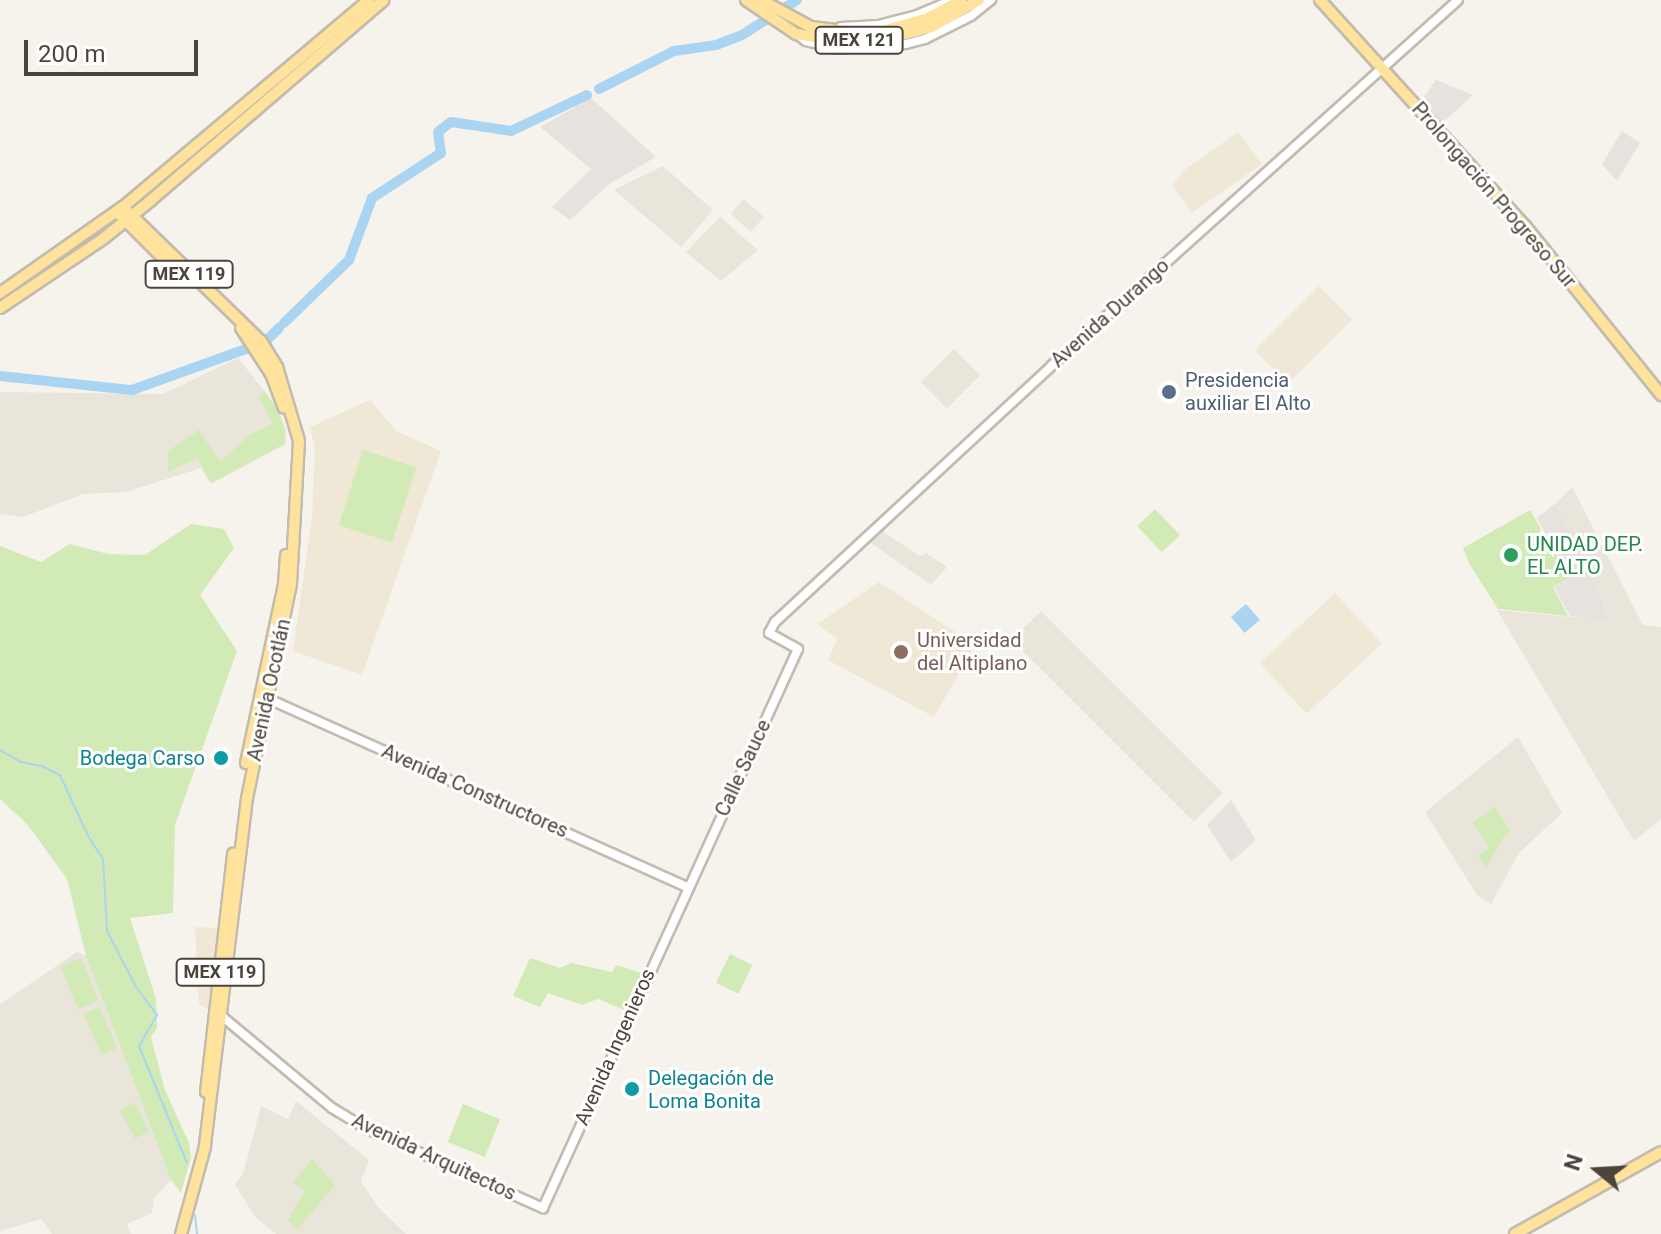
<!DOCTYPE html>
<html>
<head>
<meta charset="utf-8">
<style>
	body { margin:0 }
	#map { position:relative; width:1661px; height:1234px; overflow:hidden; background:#f6f3ec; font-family:Roboto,sans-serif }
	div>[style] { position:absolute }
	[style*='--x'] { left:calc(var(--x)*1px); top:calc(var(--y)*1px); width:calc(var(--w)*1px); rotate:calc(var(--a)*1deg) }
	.residential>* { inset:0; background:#eae5da; transform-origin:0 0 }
	.industrial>* { inset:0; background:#e6e2dd }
	.education>* { inset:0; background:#efe8d6; transform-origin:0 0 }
	.green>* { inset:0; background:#d2eab5; transform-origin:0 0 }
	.water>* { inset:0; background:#a9d4f2; transform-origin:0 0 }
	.stream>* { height:2px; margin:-1px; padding:0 1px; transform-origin:1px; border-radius:1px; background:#a9d4f2 }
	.river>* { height:10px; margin:-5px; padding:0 5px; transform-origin:5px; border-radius:5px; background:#a9d4f2 }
	.roads { filter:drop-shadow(2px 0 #c2bbae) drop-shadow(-2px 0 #c2bbae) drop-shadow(0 2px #c2bbae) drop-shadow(0 -2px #c2bbae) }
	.minor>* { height:8px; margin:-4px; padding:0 4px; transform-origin:4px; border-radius:4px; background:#fff }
	.major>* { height:10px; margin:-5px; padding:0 5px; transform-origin:5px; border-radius:5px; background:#ffe39c }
	.dots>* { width:22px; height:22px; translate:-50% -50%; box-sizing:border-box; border:4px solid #fff; border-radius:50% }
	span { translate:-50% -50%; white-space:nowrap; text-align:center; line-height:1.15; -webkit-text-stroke:6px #fff; paint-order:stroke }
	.shield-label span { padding:2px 6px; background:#fff; border:2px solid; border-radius:6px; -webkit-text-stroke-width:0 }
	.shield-label { font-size:18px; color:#4b4439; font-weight:700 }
	.street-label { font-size:20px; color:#4b4439 }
	.service-label { font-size:20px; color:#4e5e75 }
	.left { translate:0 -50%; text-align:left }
	.leisure-label { font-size:20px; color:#27864d }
	.education-label { font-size:20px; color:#785e54 }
	.culture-label { font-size:20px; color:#0d838f }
	.right { translate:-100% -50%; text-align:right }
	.north { position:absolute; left:1557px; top:1130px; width:80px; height:80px; -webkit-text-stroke:6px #fff; paint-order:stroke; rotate:288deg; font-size:22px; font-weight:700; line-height:32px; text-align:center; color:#4b4439 }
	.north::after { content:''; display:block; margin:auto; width:28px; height:36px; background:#4b4439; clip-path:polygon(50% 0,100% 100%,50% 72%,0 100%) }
	.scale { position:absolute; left:24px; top:40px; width:174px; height:36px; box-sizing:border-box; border:4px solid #4b4439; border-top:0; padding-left:10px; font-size:24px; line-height:28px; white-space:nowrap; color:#4b4439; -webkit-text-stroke:6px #fff; paint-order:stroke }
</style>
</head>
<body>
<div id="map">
	<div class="residential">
		<i style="clip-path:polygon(663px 166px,713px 210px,681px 247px,614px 190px)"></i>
		<i style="left:744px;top:199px;width:27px;height:20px;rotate:42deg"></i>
		<i style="clip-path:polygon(720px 217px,758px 250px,721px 281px,686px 252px)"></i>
		<i style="left:954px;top:349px;width:37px;height:47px;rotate:45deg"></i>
		<i style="clip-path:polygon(238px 358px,278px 408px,286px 430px,286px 444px,211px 484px,201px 468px,126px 492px,83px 494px,23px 517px,0 514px,0 392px,163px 394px)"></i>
		<i style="clip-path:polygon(1572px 487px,1643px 625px,1661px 627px,1661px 819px,1634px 841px,1497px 610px,1612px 621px,1556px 503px)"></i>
		<i style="clip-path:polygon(880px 530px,920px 556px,926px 553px,947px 567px,931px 585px,868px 541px)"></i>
		<i style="left:1041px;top:611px;width:257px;height:41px;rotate:45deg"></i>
		<i style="clip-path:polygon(1518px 737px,1562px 813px,1519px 853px,1491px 904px,1477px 895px,1425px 812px)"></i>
		<i style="clip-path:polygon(77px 952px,86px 956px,171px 1180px,154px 1198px,152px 1213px,127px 1224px,131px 1234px,52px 1234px,41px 1219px,0 1231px,0 1004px)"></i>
		<i style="clip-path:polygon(296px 1101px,369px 1160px,361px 1181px,377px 1206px,406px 1234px,276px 1234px,254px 1216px,235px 1184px,243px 1174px,261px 1106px,288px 1119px)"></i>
	</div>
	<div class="industrial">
		<i style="clip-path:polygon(1436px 80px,1473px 95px,1439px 126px,1418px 105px)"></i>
		<i style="clip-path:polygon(591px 98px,656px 157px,609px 184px,570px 220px,552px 207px,591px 169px,540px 127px)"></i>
		<i style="clip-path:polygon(1622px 131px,1640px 143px,1617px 181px,1602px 164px)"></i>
		<i style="clip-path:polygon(1556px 503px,1612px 622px,1570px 616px,1554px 587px,1569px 578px,1537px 518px)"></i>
		<i style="clip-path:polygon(1231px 800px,1256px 840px,1231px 862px,1207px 825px)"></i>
	</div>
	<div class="education">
		<i style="clip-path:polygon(1238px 132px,1262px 164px,1192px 213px,1172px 186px,1183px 171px)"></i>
		<i style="left:1319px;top:286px;width:47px;height:91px;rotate:45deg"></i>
		<i style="clip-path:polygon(370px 400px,396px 431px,441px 451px,362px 675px,293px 651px,312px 517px,315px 448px,310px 427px)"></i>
		<i style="clip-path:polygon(879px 582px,975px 645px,934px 717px,828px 660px,837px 639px,817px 624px)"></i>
		<i style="left:1335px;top:593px;width:69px;height:103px;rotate:47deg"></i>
		<i style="clip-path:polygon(195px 927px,221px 928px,213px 1011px,199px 1005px)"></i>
	</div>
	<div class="green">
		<i style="left:112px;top:218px;width:7px;height:137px;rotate:56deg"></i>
		<i style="clip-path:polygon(264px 391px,277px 409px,285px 430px,284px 444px,211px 483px,197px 458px,168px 472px,168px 451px,199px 430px,220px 462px,248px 436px,273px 423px,259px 397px)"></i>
		<i style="left:363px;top:450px;width:56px;height:79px;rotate:18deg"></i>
		<i style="left:1155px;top:509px;width:36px;height:25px;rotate:46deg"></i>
		<i style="clip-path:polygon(1530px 510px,1569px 578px,1553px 587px,1568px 616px,1498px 609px,1469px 563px,1463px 548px)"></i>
		<i style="clip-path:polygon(191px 524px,224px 529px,234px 548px,200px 595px,237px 651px,175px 825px,173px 913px,130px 918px,156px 999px,157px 1028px,151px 1037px,165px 1090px,189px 1143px,191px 1157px,181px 1193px,171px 1180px,86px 956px,67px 879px,27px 824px,0 799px,0 546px,41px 562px,70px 544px,108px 554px,145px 555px)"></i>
		<i style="clip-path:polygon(1495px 807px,1510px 832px,1502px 839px,1486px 868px,1478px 855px,1489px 848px,1473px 822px)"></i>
		<i style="left:730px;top:954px;width:25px;height:32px;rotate:26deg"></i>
		<i style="left:81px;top:958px;width:46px;height:22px;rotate:68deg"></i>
		<i style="clip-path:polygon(530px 958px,560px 968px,571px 963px,612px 972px,616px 965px,644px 974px,627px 1011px,598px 999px,582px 1005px,548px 993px,540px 1007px,513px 996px)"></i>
		<i style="left:99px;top:1007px;width:45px;height:17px;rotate:66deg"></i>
		<i style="left:134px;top:1103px;width:32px;height:16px;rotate:62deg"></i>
		<i style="left:463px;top:1104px;width:40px;height:41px;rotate:22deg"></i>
		<i style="clip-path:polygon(312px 1159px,335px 1185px,298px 1229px,288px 1220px,305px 1191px,293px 1183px)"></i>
	</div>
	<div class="water">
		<i style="left:1246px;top:604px;width:21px;height:20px;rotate:49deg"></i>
	</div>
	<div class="stream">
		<i style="--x:0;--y:750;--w:24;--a:30"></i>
		<i style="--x:21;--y:762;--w:21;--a:11"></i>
		<i style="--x:42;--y:766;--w:20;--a:27"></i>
		<i style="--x:60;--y:775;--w:67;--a:65.3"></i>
		<i style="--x:88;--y:836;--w:27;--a:57"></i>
		<i style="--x:103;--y:859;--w:72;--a:86.8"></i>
		<i style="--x:107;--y:931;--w:63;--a:62.6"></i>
		<i style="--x:136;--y:987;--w:35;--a:53"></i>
		<i style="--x:157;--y:1015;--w:36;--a:120"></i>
		<i style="--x:139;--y:1046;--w:126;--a:67.7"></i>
		<i style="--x:195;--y:1215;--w:19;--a:84"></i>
	</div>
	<div class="river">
		<i style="--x:599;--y:89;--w:84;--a:-26.9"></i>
		<i style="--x:674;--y:51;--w:42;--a:-8.1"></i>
		<i style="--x:716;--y:45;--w:28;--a:-21"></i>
		<i style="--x:742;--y:35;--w:65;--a:-32.5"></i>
		<i style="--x:284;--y:323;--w:91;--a:-44.1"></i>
		<i style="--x:349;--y:260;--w:66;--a:-69.6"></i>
		<i style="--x:372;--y:198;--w:82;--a:-33.1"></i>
		<i style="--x:441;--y:153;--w:21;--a:-98"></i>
		<i style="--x:438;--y:132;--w:16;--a:-38"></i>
		<i style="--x:451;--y:122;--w:61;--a:8.5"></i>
		<i style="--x:511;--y:131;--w:84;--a:-25.3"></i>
		<i style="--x:0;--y:376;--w:133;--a:6.1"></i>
		<i style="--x:132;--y:390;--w:141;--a:-19.8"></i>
		<i style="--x:265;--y:342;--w:20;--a:-45"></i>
	</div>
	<div class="roads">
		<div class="minor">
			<i style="--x:841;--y:27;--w:37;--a:-3"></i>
			<i style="--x:878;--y:25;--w:40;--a:-14.4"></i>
			<i style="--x:917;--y:15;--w:33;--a:-23"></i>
			<i style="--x:797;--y:34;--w:11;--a:38"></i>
			<i style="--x:806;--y:41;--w:32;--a:14"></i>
			<i style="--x:837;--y:49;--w:69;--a:-4.1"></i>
			<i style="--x:906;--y:44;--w:20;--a:-15"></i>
			<i style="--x:925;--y:39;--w:51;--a:-26.6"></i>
			<i style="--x:971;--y:16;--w:26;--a:-39"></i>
			<i style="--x:262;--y:696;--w:468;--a:24.2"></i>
			<i style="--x:218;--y:1013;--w:148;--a:39.8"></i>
			<i style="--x:332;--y:1108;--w:41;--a:31"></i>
			<i style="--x:367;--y:1129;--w:193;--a:24.2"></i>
			<i style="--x:543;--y:1208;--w:614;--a:-65.48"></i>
			<i style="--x:798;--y:649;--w:33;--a:-151"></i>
			<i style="--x:769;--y:633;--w:13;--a:-61"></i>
			<i style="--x:775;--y:622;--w:376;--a:-42.8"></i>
			<i style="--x:1051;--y:366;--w:547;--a:-41.96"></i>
		</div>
		<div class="major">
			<i style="--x:746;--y:0;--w:60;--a:34.2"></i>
			<i style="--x:796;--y:34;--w:44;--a:9.2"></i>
			<i style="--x:839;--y:41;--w:59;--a:-4.8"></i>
			<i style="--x:898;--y:36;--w:35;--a:-15"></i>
			<i style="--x:932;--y:27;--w:54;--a:-29.9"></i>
			<i style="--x:761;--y:0;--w:57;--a:28.4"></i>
			<i style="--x:811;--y:27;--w:52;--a:6.6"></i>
			<i style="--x:1320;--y:0;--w:307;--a:47.8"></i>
			<i style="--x:1526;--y:227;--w:216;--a:51.2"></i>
			<i style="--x:879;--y:32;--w:51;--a:-15.9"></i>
			<i style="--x:928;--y:18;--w:38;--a:-28"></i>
			<i style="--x:123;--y:207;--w:192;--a:44.2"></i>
			<i style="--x:261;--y:341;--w:31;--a:58"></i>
			<i style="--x:277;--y:367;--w:77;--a:73.4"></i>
			<i style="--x:299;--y:441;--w:143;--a:93.2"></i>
			<i style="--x:291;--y:584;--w:218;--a:101.6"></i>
			<i style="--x:247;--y:798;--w:352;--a:96.9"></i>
			<i style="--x:205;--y:1147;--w:90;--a:105.4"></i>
			<i style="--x:117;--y:212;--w:78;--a:45"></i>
			<i style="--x:0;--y:293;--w:150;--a:-35"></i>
			<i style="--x:123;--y:207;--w:322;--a:-40.1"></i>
			<i style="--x:0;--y:308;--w:125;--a:-33.9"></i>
			<i style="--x:104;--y:238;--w:59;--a:-38.8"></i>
			<i style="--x:150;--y:201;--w:308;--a:-40.7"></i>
			<i style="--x:241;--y:328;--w:55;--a:56.9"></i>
			<i style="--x:271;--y:374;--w:36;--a:69"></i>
			<i style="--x:246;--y:763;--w:183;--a:-78"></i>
			<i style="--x:284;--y:584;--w:29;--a:-86"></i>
			<i style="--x:206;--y:1092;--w:240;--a:-83.5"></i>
			<i style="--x:1515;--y:1234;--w:167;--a:-29.3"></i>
		</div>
	</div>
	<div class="dots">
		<i style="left:1169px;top:392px;background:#5c6f8a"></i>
		<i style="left:1511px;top:555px;background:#2e9e5b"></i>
		<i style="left:901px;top:652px;background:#8d6e63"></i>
		<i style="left:221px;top:758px;background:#0f9aa8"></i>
		<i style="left:632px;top:1089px;background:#0f9aa8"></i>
	</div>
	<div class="shield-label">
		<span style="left:859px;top:40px">MEX 121</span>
		<span style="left:189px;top:274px">MEX 119</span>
		<span style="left:220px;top:972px">MEX 119</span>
	</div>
	<div class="street-label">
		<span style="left:1494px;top:195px;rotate:49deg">Prolongación Progreso Sur</span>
		<span style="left:1110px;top:313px;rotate:-42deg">Avenida Durango</span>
		<span style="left:269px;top:690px;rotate:-78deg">Avenida Ocotlán</span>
		<span style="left:743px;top:768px;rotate:-65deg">Calle Sauce</span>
		<span style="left:475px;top:791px;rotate:24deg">Avenida Constructores</span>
		<span style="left:615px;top:1047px;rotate:-66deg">Avenida Ingenieros</span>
		<span style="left:434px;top:1157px;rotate:25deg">Avenida Arquitectos</span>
	</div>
	<div class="service-label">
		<span class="left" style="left:1185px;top:392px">Presidencia<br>auxiliar El Alto</span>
	</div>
	<div class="leisure-label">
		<span class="left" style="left:1527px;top:556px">UNIDAD DEP.<br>EL ALTO</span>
	</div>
	<div class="education-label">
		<span class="left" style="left:917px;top:652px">Universidad<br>del Altiplano</span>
	</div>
	<div class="culture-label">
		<span class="right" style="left:205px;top:758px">Bodega Carso</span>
		<span class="left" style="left:648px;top:1090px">Delegación de<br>Loma Bonita</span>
	</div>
	<div class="north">N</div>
	<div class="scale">200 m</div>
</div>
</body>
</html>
